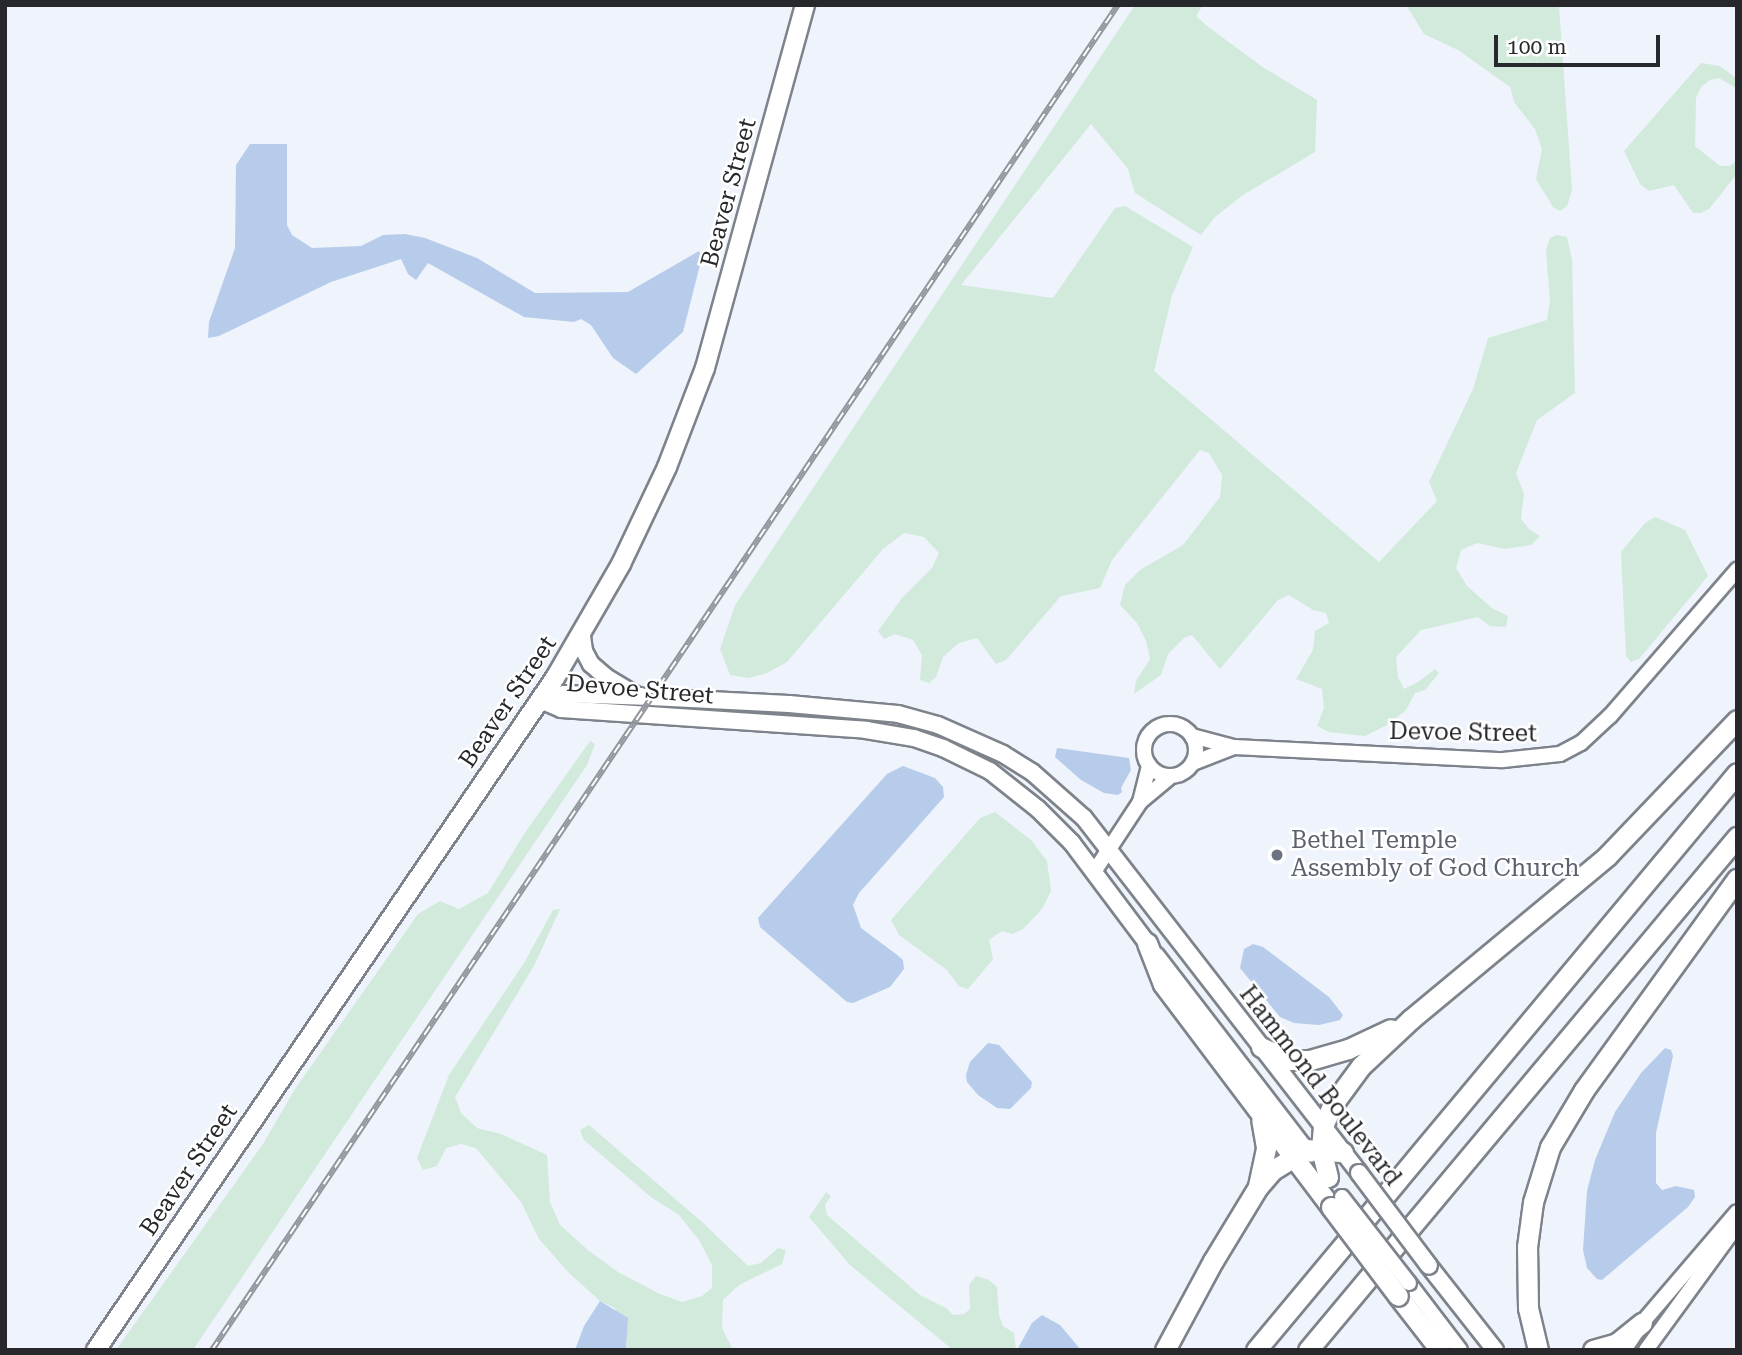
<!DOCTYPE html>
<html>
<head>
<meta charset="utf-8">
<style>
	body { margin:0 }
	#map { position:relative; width:1742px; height:1355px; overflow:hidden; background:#eef3fc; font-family:"Roboto Serif",serif }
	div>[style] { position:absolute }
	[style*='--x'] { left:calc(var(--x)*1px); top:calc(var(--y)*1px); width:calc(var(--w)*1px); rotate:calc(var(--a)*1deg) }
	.green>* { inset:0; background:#d1eadb }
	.water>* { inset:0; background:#b7cceb }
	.roads { filter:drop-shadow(2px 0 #7e838b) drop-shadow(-2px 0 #7e838b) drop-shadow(0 2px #7e838b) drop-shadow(0 -2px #7e838b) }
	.tertiary>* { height:14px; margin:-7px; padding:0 7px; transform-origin:7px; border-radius:7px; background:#fff }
	.tertiary>.ring { margin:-7px; padding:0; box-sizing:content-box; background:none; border:14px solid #fff; border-radius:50% }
	.secondary>* { height:16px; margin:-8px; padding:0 8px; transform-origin:8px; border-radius:8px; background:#fff }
	.primary>* { height:18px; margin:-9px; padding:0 9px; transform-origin:9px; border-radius:9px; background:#fff }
	.motorway>* { height:19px; margin:-9.5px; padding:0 9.5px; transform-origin:9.5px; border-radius:9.5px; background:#fff }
	.rail>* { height:6px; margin-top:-3px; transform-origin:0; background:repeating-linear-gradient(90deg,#fff 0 10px,#92969c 0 20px); box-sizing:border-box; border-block:2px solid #92969c }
	.bridges { filter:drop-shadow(2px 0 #7e838b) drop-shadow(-2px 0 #7e838b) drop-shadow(0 2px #7e838b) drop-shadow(0 -2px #7e838b) }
	.tertiary-bridge>* { height:14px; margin:-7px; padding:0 7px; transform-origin:7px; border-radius:7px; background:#fff }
	.secondary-bridge>* { height:16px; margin:-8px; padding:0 8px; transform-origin:8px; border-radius:8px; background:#fff }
	.motorway-bridge>* { height:19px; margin:-9.5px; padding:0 9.5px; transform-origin:9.5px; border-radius:9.5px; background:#fff }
	.dots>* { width:19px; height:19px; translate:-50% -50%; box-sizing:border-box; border:4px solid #fff; border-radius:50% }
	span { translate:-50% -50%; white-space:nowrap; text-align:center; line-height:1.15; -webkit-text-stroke:5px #fff; paint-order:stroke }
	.street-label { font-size:24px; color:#26282b }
	.worship-label { font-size:24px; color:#5b616d }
	.left { translate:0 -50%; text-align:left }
	.frame { position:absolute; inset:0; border:7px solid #26282b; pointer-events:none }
	.scale { position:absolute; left:1494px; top:35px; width:166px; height:32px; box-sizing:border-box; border:4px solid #26282b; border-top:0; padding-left:9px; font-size:21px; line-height:24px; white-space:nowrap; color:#26282b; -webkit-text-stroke:5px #fff; paint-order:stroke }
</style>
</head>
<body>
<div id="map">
	<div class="green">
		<i style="clip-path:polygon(1135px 5px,1203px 5px,1196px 16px,1207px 26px,1264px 68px,1317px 100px,1315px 152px,1243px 195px,1215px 217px,1201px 235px,1135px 193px,1128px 169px,1091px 124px,961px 285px,1053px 298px,1115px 208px,1125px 206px,1193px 247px,1172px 295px,1154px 371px,1379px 562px,1437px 501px,1429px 482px,1473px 389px,1488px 338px,1547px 320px,1550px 301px,1546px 251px,1550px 238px,1557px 235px,1567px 237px,1572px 259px,1575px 393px,1537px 420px,1516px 473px,1524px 494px,1521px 519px,1530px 530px,1540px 536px,1531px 545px,1505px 549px,1477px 543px,1461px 550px,1456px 568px,1467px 586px,1493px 609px,1508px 616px,1506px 627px,1490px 626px,1478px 617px,1421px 630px,1396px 657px,1398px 677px,1404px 689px,1418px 682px,1435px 669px,1439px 673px,1425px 690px,1415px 693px,1406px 710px,1389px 724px,1365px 736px,1329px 732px,1317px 726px,1324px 708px,1322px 689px,1296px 679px,1313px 650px,1315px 631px,1329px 623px,1326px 613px,1313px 610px,1289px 595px,1278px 600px,1220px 669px,1192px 635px,1184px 638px,1168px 654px,1161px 675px,1134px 694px,1136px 681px,1150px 659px,1146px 641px,1137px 623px,1120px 605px,1125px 585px,1140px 570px,1183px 545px,1220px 497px,1222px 475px,1209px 453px,1200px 450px,1112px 560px,1100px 588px,1061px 596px,1006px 660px,996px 664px,977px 638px,959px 643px,943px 657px,936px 677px,929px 683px,920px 680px,922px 655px,913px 640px,895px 634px,884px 639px,878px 631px,902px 598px,932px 568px,939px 553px,924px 537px,904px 533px,883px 549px,787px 662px,767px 673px,749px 678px,730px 675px,720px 649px,735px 605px)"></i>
		<i style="clip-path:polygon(1406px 5px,1559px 5px,1572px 191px,1567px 206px,1560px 211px,1553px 207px,1536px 179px,1542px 149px,1535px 129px,1514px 102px,1510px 87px,1458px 50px,1424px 34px)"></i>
		<i style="clip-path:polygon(1701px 63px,1720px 66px,1737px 79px,1736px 88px,1719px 78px,1710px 80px,1701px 87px,1696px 98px,1695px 146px,1720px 166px,1729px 166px,1737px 161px,1737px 174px,1709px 209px,1701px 213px,1693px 213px,1674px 185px,1649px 191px,1640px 184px,1624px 151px)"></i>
		<i style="clip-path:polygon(1655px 517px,1685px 530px,1708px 576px,1639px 659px,1631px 662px,1626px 656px,1621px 552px,1645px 523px)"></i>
		<i style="clip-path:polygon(590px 741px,595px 744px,587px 765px,193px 1350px,116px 1350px,263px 1144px,295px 1089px,418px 914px,440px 901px,459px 909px,488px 893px,524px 834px)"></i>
		<i style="clip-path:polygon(995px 812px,1031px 840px,1047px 861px,1051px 891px,1042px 909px,1023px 929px,1012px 934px,1002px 931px,989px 940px,993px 959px,968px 989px,959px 986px,947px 970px,899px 935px,891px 920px,980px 818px)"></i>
		<i style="clip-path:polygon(560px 909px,535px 964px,455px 1097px,461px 1113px,477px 1128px,501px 1134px,547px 1155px,550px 1202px,560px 1225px,589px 1251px,618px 1272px,660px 1294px,682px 1302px,702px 1296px,712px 1288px,712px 1265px,699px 1240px,678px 1214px,652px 1198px,584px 1140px,580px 1130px,589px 1125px,702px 1222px,748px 1266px,761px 1263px,778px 1248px,786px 1250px,782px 1264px,739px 1285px,723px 1300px,722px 1328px,733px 1350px,626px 1350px,627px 1342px,615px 1308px,600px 1301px,568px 1272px,539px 1239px,521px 1202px,476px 1148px,461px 1144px,446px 1148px,437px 1166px,423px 1170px,417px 1158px,449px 1075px,524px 963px,553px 910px)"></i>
		<i style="clip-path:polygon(826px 1192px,831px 1196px,825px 1205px,827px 1215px,920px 1295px,946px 1308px,953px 1315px,964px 1314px,970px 1309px,969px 1285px,976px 1276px,989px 1280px,997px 1287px,999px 1315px,1003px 1326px,1014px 1333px,1016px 1350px,953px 1350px,850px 1265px,809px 1217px)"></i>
	</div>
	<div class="water">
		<i style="clip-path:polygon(250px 144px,287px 144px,287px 225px,292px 235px,312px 248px,361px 246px,383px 235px,405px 234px,425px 238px,477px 258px,535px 293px,628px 292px,699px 251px,702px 257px,683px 332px,636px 374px,613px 358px,591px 325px,581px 319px,574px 322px,524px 317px,428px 263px,416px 280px,408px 274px,401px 259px,331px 282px,219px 336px,208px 338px,209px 322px,235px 248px,236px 165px)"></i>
		<i style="clip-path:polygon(1057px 748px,1129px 758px,1131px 770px,1121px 788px,1122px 792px,1118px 795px,1104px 793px,1081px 780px,1055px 757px)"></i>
		<i style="clip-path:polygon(903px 766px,935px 778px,943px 787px,944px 797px,859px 893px,853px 905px,861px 928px,896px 954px,903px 960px,904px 969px,890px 987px,853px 1003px,847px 1002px,760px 927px,758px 918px,887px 774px)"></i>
		<i style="clip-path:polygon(1253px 944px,1263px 947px,1329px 997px,1343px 1015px,1340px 1020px,1319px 1025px,1294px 1023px,1280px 1017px,1240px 968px,1244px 949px)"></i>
		<i style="clip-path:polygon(988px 1043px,999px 1045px,1032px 1082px,1031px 1088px,1010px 1109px,997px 1108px,978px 1095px,967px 1082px,966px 1075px,970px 1062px)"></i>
		<i style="clip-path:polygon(1665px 1048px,1671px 1050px,1673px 1056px,1656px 1133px,1656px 1183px,1662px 1190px,1676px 1186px,1694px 1190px,1695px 1197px,1688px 1207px,1602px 1280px,1597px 1279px,1587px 1268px,1583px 1250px,1587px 1191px,1595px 1160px,1615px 1112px,1641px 1073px)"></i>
		<i style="clip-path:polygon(600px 1301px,628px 1318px,626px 1350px,575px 1350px,584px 1326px)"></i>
		<i style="clip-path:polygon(1042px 1315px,1060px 1325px,1081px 1350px,1017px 1350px,1032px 1323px)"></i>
	</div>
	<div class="roads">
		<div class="tertiary">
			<i class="ring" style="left:1144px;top:724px;width:38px;height:38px"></i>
			<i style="--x:1192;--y:736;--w:43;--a:14.7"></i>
			<i style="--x:1234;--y:747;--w:269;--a:2.8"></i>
			<i style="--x:1503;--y:760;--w:57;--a:-6"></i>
			<i style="--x:1560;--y:754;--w:24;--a:-28"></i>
			<i style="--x:1581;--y:743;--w:40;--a:-43"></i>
			<i style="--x:1610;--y:716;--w:194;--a:-49"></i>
			<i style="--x:1193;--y:763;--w:44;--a:-21.3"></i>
			<i style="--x:1140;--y:802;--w:38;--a:-76"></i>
			<i style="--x:1094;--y:872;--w:84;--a:-56.7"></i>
			<i style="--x:1140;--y:802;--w:40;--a:-40"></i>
			<i style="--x:1157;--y:955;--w:252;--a:52.4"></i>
			<i style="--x:1409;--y:1283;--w:84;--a:52.7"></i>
			<i style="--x:1624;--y:1350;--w:32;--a:-56"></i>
			<i style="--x:1642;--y:1323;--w:146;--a:-49.4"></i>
			<i style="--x:1646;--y:1350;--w:155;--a:-53.9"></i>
		</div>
		<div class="secondary">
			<i style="--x:582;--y:636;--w:15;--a:82"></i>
			<i style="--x:584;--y:651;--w:15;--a:62"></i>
			<i style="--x:591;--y:664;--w:20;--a:41"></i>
			<i style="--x:606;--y:677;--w:35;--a:31"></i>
			<i style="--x:540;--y:700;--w:25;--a:-14"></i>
			<i style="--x:564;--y:694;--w:87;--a:2"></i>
			<i style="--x:651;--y:697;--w:138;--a:2.9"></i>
			<i style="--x:789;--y:704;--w:109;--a:5.2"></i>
			<i style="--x:898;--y:714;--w:41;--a:15.4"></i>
			<i style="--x:938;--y:725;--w:71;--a:24"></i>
			<i style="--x:1003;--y:754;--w:34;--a:32"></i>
			<i style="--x:1032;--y:772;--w:69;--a:41.5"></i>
			<i style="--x:1084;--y:818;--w:449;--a:52.2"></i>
			<i style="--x:540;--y:700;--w:23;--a:23"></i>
			<i style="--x:561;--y:709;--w:306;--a:3.9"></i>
			<i style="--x:866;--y:730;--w:49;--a:9.5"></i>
			<i style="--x:914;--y:738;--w:31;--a:19"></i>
			<i style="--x:943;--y:748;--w:52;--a:26.1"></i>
			<i style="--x:990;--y:771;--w:61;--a:38.4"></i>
			<i style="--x:1038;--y:809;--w:48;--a:45"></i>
			<i style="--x:1072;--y:843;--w:125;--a:53.1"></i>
			<i style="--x:1429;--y:1266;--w:107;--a:51.8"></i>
		</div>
		<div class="primary">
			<i style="--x:96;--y:1350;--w:814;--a:-55.67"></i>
			<i style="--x:555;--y:678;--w:132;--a:-59.9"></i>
			<i style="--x:621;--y:564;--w:107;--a:-64.6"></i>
			<i style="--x:667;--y:467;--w:106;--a:-69"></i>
			<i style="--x:705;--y:368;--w:377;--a:-74.6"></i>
		</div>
		<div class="motorway">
			<i style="--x:1147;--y:943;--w:44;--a:68.7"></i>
			<i style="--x:1163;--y:984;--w:279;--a:53"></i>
			<i style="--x:1261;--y:1047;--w:30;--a:26"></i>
			<i style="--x:1288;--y:1060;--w:22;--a:0"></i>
			<i style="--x:1310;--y:1060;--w:40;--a:-16"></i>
			<i style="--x:1348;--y:1049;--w:47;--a:-24.9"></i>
			<i style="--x:1328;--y:1177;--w:29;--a:-104"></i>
			<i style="--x:1321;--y:1149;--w:23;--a:-85"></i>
			<i style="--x:1323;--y:1126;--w:24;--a:-66"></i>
			<i style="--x:1333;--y:1104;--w:47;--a:-53.6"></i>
			<i style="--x:1361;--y:1066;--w:69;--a:-43.2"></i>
			<i style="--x:1411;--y:1019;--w:255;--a:-39.7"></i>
			<i style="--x:1607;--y:856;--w:188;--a:-46.3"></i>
			<i style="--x:1258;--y:1186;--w:40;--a:-78"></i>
			<i style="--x:1266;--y:1147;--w:27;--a:-100"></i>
			<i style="--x:1398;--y:1296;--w:68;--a:52.1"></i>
			<i style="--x:1165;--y:1350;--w:101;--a:-61.7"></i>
			<i style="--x:1213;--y:1261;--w:87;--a:-58.7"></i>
			<i style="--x:1258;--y:1187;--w:23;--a:-49"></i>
			<i style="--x:1273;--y:1170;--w:39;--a:-32"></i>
			<i style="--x:1306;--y:1149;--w:37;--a:5"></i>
			<i style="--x:1256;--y:1350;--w:751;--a:-50.18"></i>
			<i style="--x:1308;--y:1350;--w:669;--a:-50.1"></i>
			<i style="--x:1538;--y:1350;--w:43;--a:-103.4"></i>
			<i style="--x:1528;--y:1308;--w:61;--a:-90.9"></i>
			<i style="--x:1527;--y:1247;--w:45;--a:-82.4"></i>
			<i style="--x:1533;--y:1202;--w:58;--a:-72.8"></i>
			<i style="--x:1550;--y:1147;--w:66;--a:-59.2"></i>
			<i style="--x:1584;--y:1090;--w:261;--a:-54.1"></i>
			<i style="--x:1593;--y:1350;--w:25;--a:-16"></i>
			<i style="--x:1617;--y:1343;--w:32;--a:-39"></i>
		</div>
	</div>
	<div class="rail">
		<i style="--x:212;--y:1350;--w:1622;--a:-56.04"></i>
	</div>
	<div class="bridges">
		<div class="tertiary-bridge">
			<i style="--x:1342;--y:1197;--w:109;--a:52.1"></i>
		</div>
		<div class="secondary-bridge">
			<i style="--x:1359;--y:1173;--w:116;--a:53"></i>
		</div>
		<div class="motorway-bridge">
			<i style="--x:1331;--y:1207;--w:111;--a:53"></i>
		</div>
	</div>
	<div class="dots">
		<i style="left:1277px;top:855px;background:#6b7280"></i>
	</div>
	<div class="street-label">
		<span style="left:729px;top:193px;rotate:-75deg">Beaver Street</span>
		<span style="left:640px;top:690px;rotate:5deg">Devoe Street</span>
		<span style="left:508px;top:702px;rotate:-56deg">Beaver Street</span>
		<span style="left:1463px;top:733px;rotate:1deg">Devoe Street</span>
		<span style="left:1320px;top:1086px;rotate:52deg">Hammond Boulevard</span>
		<span style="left:189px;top:1170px;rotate:-56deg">Beaver Street</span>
	</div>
	<div class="worship-label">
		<span class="left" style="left:1291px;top:855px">Bethel Temple<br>Assembly of God Church</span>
	</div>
	<div class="frame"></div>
	<div class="scale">100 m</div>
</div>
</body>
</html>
